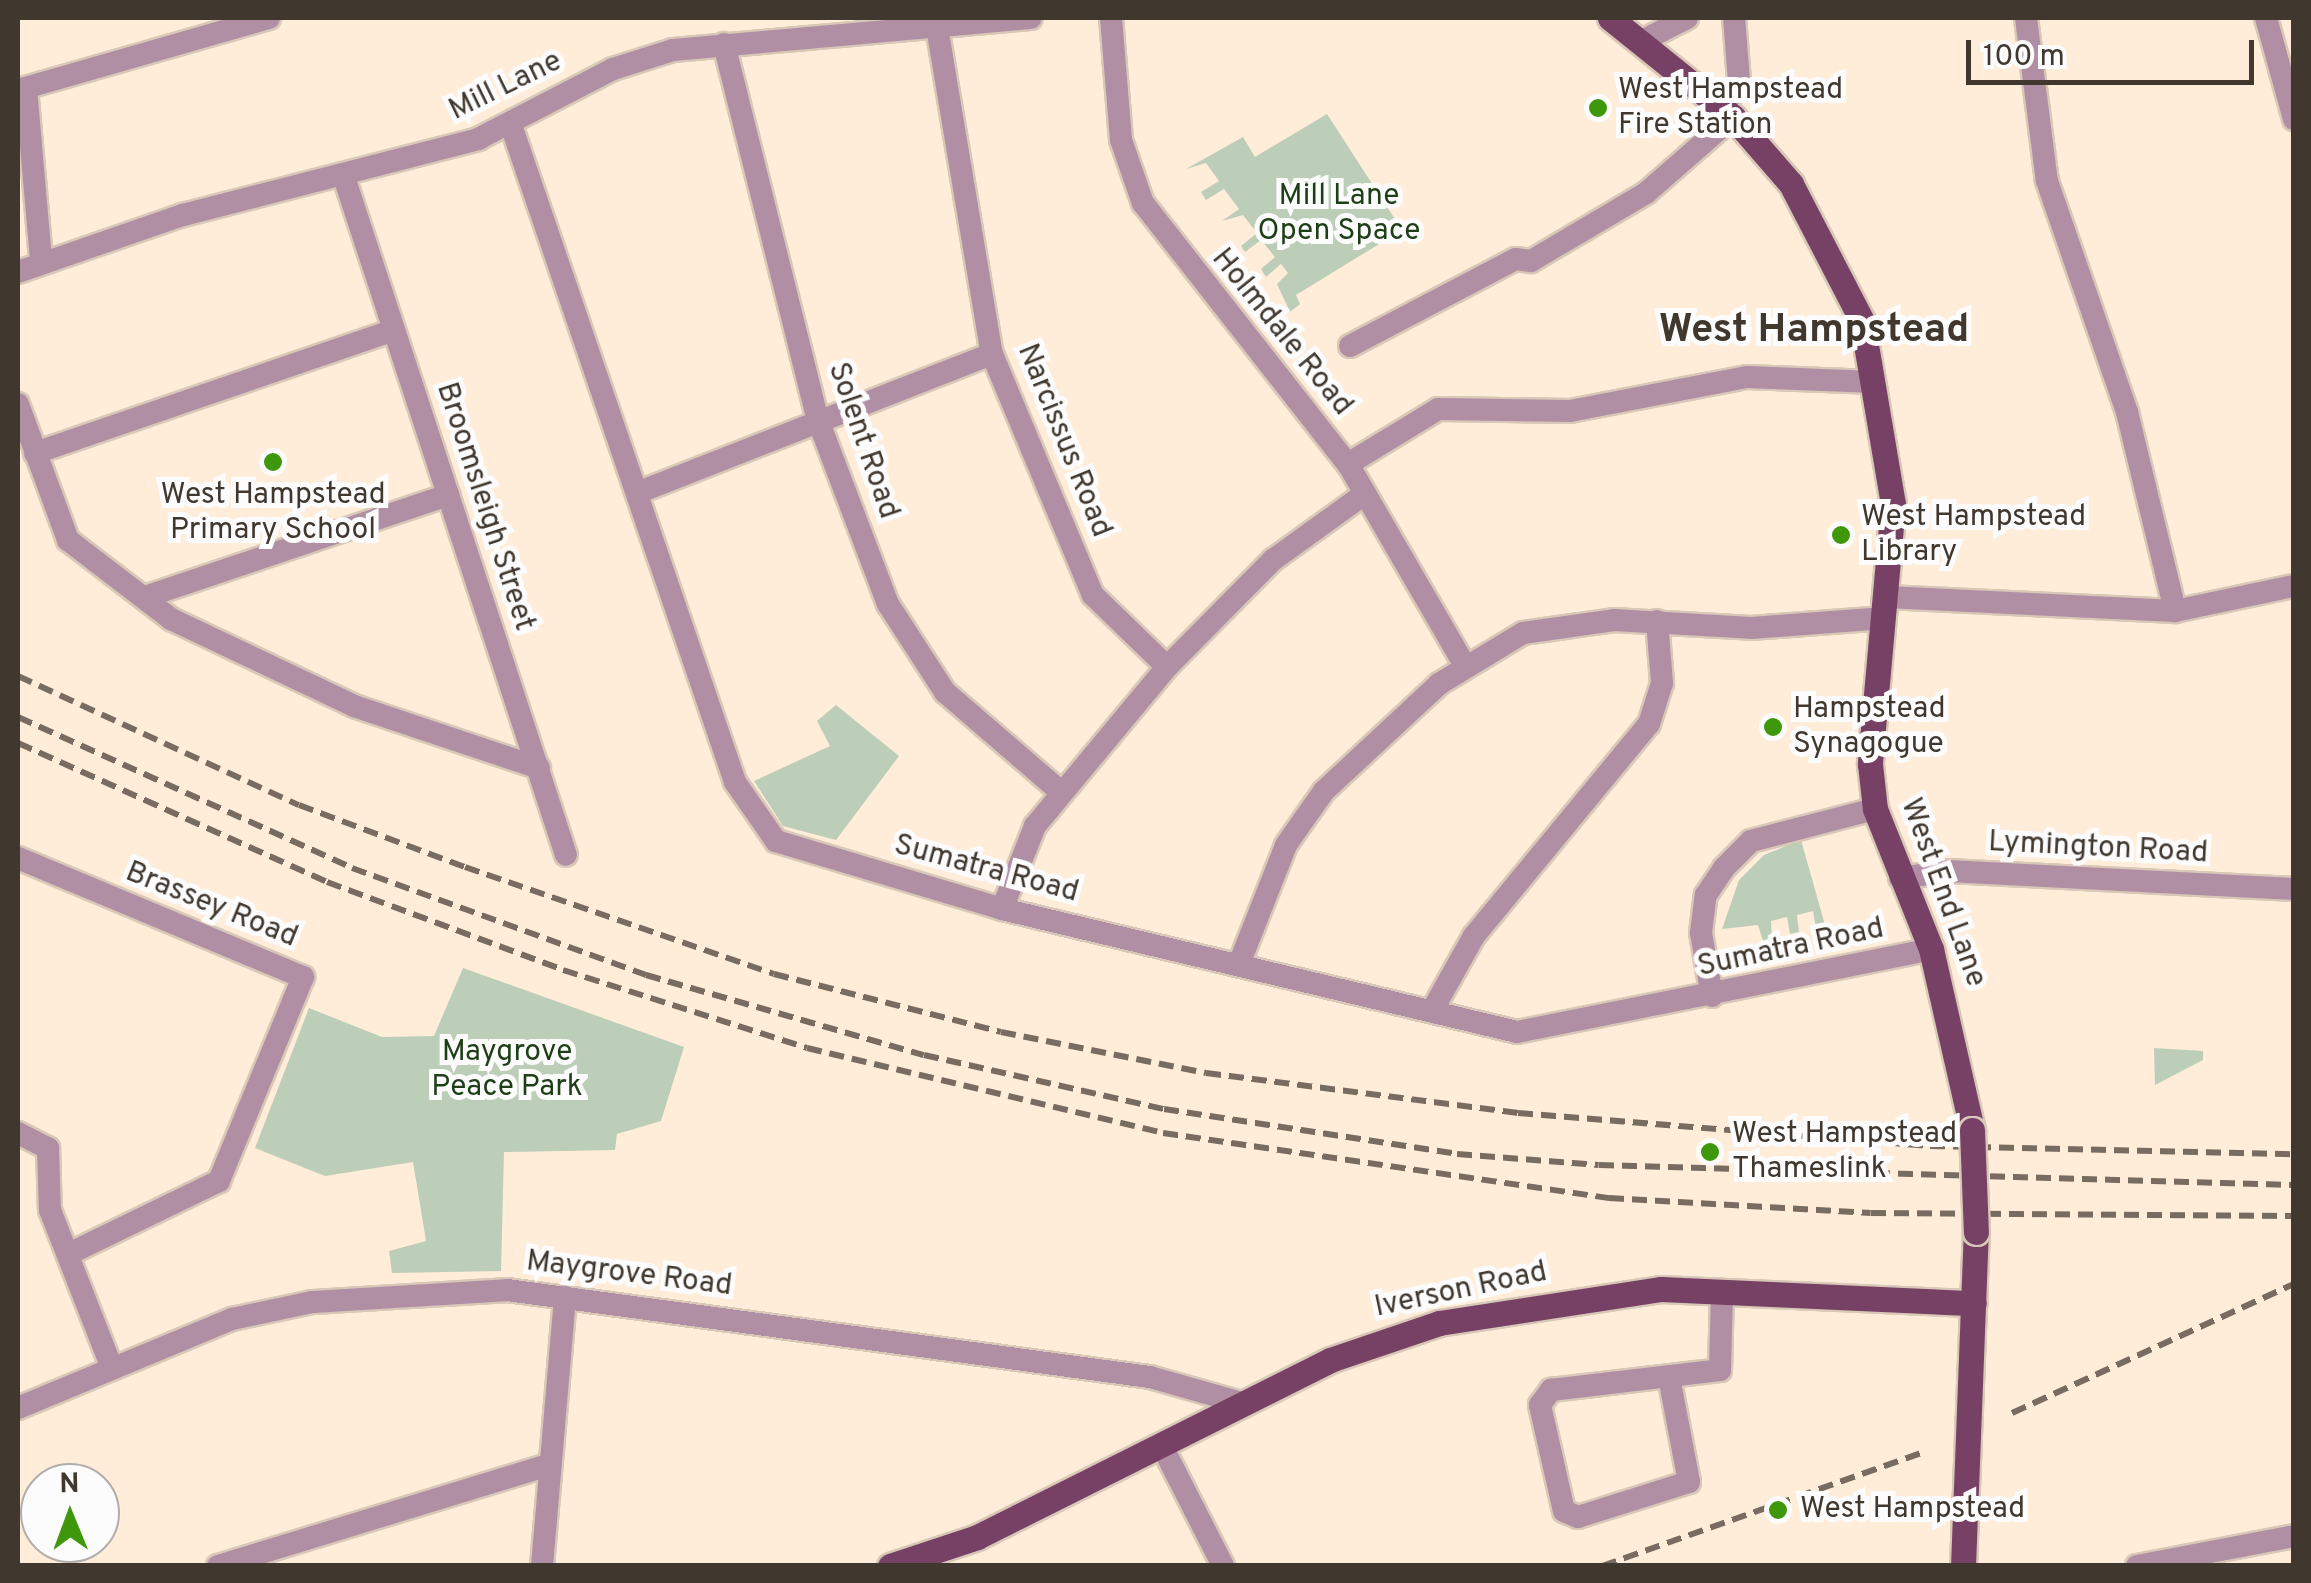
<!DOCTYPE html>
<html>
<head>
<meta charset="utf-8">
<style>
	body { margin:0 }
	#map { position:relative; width:2311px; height:1583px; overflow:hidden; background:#ffecd9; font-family:Overpass,sans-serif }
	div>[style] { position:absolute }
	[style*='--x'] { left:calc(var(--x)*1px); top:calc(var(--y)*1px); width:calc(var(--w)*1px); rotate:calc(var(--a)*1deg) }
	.green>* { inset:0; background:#bcceb8 }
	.roads { filter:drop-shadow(2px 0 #d9c8b7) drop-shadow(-2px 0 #d9c8b7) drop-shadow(0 2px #d9c8b7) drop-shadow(0 -2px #d9c8b7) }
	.minor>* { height:22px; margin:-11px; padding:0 11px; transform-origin:11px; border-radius:11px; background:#b08fa4 }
	.major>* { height:25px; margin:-12.5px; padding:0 12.5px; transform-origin:12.5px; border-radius:12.5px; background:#774065 }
	.rail>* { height:6px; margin-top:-3px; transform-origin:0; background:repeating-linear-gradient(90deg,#786c60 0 15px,transparent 0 23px) }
	.bridges { filter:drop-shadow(2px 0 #d9c8b7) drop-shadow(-2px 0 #d9c8b7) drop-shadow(0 2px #d9c8b7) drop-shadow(0 -2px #d9c8b7) }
	.major-bridge>* { height:25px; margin:-12.5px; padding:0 12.5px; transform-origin:12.5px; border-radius:12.5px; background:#774065 }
	.dots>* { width:28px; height:28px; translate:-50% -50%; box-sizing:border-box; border:5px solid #fcfcfc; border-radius:50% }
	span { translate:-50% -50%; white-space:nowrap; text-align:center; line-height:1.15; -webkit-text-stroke:10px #fcfcfc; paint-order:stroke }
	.street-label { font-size:30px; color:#40372e }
	.poi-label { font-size:30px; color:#40372e }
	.left { translate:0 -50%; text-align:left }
	.park-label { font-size:30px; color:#1d3e16 }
	.district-label { font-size:40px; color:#40372e; font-weight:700 }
	.frame { position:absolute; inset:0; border:20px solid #40372e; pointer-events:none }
	.north { position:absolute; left:20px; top:1463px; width:100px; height:100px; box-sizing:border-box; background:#fcfcfc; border:2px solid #b1adaa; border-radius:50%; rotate:359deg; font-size:28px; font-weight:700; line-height:40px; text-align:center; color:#40372e }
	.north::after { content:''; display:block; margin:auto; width:35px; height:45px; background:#3f970c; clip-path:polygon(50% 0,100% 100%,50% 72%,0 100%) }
	.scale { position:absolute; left:1966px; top:40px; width:288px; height:45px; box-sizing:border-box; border:5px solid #40372e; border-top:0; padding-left:12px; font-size:30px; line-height:35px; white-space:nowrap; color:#40372e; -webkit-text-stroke:8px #fcfcfc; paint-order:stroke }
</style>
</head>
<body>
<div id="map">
	<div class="green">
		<i style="clip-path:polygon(1327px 114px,1402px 230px,1296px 295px,1300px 304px,1290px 312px,1277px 284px,1288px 273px,1281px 264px,1266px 277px,1261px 269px,1275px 257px,1261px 240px,1245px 252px,1241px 246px,1257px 233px,1243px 215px,1222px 221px,1239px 209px,1224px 189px,1206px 200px,1201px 192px,1219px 181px,1206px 163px,1186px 169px,1243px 137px,1255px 157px)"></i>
		<i style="clip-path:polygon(836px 705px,899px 756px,836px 840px,783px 826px,754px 781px,830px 746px,817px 721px)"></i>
		<i style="clip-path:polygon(1801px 840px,1825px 925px,1816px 928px,1813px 911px,1797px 915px,1799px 932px,1790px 934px,1787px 917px,1771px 921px,1772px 939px,1763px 941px,1758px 925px,1722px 929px,1739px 880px,1764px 855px)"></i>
		<i style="clip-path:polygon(463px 968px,684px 1047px,661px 1121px,617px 1134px,615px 1150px,504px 1152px,501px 1271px,392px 1273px,389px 1251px,426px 1241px,413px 1162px,325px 1176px,255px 1148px,309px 1008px,382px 1037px,434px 1036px)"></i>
		<i style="clip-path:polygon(2154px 1048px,2203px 1051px,2203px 1060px,2155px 1085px)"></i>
	</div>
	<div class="roads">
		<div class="minor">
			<i style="--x:1111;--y:18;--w:122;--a:85.3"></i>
			<i style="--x:1121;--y:140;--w:67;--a:70.8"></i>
			<i style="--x:1143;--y:203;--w:332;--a:51.9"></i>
			<i style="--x:1348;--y:464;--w:233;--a:59.9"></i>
			<i style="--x:2026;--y:18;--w:164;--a:82.7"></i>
			<i style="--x:2047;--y:181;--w:244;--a:70.9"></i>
			<i style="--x:2127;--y:412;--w:205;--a:76.4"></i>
			<i style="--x:2266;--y:18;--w:105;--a:74.5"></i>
			<i style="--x:937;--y:27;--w:332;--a:80.5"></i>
			<i style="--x:992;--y:354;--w:261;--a:67.3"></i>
			<i style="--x:1093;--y:595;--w:103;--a:44.2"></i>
			<i style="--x:1640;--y:42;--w:53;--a:-27.1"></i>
			<i style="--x:724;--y:44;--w:388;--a:76"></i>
			<i style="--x:818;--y:420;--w:197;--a:69.2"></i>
			<i style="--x:888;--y:604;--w:105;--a:57.1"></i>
			<i style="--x:945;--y:692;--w:153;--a:40.8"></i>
			<i style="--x:26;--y:88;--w:174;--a:85"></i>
			<i style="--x:18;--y:90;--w:261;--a:-16"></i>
			<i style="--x:1723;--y:108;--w:31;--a:-59"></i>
			<i style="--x:1739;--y:81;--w:63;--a:-94.5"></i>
			<i style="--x:511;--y:125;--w:694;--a:71.17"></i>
			<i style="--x:735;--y:782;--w:72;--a:55.2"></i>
			<i style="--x:776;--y:841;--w:236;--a:16.7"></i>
			<i style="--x:1002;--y:909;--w:529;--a:13.43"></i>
			<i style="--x:1517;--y:1032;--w:422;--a:-11.3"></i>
			<i style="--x:344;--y:177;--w:713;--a:71.87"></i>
			<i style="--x:18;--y:272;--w:175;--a:-19.1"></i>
			<i style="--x:183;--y:215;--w:305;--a:-14.4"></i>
			<i style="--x:478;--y:139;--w:152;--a:-27.4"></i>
			<i style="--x:613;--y:69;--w:63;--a:-17.6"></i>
			<i style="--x:673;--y:50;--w:359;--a:-5.1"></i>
			<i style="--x:1350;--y:346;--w:187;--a:-27.7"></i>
			<i style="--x:1516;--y:259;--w:15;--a:8"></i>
			<i style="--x:1531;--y:261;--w:134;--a:-30.6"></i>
			<i style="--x:1646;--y:193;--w:116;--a:-41.1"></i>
			<i style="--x:18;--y:404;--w:145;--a:69.8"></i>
			<i style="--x:68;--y:540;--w:130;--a:37.5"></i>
			<i style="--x:171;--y:619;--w:203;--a:25.4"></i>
			<i style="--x:354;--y:706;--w:195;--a:18.5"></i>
			<i style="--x:35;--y:453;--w:379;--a:-18.9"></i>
			<i style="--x:1348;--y:464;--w:105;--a:-31.4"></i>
			<i style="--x:1438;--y:409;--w:132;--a:0.9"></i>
			<i style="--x:1570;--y:411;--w:180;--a:-10.9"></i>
			<i style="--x:1747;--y:377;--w:127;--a:2.3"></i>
			<i style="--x:642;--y:491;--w:376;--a:-21.4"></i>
			<i style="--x:145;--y:597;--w:320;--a:-18.6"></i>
			<i style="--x:1887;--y:597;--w:288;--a:2.8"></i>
			<i style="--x:2175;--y:611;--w:122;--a:-11.9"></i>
			<i style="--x:18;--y:858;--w:309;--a:22.7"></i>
			<i style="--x:303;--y:977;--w:221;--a:112.4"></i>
			<i style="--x:219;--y:1181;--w:165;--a:154.1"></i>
			<i style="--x:1900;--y:878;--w:49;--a:-8.1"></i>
			<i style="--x:1949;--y:871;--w:345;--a:3"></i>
			<i style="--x:1002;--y:909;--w:89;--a:-68.3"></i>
			<i style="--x:1035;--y:826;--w:207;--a:-50.3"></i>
			<i style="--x:1167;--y:667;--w:151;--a:-45.3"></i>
			<i style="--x:1273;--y:560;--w:111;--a:-35.8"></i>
			<i style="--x:1239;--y:964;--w:128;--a:-68.4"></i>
			<i style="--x:1286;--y:845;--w:66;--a:-54.9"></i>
			<i style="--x:1324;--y:791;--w:157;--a:-42.9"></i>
			<i style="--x:1439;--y:684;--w:98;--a:-31.3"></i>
			<i style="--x:1523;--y:633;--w:92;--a:-8.1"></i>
			<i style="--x:1614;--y:620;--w:137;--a:3.3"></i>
			<i style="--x:1751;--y:628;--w:134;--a:-4.3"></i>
			<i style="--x:1712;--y:996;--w:64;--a:-99.9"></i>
			<i style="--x:1701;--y:933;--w:38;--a:-83"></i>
			<i style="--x:1706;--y:895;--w:32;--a:-56"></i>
			<i style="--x:1724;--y:868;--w:38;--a:-45"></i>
			<i style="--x:1751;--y:841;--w:128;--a:-14.5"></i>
			<i style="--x:1433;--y:1009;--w:84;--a:-60.7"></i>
			<i style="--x:1474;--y:936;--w:275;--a:-50.5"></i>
			<i style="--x:1649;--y:724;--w:43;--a:-72.4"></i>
			<i style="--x:1662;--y:683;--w:62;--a:-94.6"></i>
			<i style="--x:18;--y:1133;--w:34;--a:27"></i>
			<i style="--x:48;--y:1148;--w:62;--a:88.2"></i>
			<i style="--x:50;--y:1210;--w:168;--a:68.6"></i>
			<i style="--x:1669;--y:1377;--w:107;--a:79.2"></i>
			<i style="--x:1689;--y:1482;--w:116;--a:162.5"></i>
			<i style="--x:1578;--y:1517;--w:15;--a:-157"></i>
			<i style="--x:1564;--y:1511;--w:109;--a:-102.8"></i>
			<i style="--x:1540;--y:1405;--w:19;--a:-54"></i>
			<i style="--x:1551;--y:1390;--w:170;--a:-6.7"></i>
			<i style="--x:1720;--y:1370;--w:79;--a:-88.5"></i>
			<i style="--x:18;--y:1408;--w:232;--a:-22.6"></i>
			<i style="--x:232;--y:1319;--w:82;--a:-12"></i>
			<i style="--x:312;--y:1302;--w:195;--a:-3.5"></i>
			<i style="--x:507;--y:1290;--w:649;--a:7.71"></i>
			<i style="--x:1150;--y:1377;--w:99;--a:15.9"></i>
			<i style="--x:1163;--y:1448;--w:132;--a:63"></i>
			<i style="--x:218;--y:1566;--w:346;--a:-17"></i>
			<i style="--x:542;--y:1566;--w:270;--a:-85.1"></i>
			<i style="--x:2137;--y:1566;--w:160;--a:-10.8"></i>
		</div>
		<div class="major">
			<i style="--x:1610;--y:18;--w:158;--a:38.8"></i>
			<i style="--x:1733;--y:117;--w:89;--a:49.1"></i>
			<i style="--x:1791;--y:184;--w:154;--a:62.6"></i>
			<i style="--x:1862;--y:321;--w:186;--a:80.4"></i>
			<i style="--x:1893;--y:504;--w:261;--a:95.1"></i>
			<i style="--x:1870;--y:764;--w:45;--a:83.7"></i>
			<i style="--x:1875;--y:809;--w:151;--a:68.2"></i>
			<i style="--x:1931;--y:949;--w:186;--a:77.2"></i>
			<i style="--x:890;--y:1566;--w:92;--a:-18.4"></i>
			<i style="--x:977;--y:1537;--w:395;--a:-26.6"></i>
			<i style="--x:1330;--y:1360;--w:115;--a:-18.7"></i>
			<i style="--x:1439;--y:1323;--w:225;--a:-8.7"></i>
			<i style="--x:1661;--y:1289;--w:313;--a:2.6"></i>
			<i style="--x:1963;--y:1566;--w:334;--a:-87.8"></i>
		</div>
	</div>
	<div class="rail">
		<i style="--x:18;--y:676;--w:309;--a:24.7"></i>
		<i style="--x:299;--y:805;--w:177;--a:20.5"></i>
		<i style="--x:465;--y:867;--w:327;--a:19.1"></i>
		<i style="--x:774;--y:974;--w:234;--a:14.3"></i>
		<i style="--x:1001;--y:1032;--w:209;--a:11.3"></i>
		<i style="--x:1206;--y:1073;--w:315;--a:7.3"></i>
		<i style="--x:1518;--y:1113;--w:413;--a:4.6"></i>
		<i style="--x:1930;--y:1146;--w:364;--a:1.3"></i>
		<i style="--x:18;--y:717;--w:367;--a:24.3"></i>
		<i style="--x:352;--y:868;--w:313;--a:20"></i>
		<i style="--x:646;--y:975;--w:289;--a:16.1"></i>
		<i style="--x:924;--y:1055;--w:246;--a:12.7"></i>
		<i style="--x:1164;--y:1109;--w:296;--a:8.7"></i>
		<i style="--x:1457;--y:1154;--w:142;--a:4.4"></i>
		<i style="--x:1599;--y:1165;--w:695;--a:1.65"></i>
		<i style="--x:18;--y:743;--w:339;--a:24.2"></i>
		<i style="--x:327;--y:882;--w:252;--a:20.4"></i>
		<i style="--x:563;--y:970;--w:256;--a:17.7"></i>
		<i style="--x:807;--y:1048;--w:366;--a:13.4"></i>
		<i style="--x:1163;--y:1133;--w:451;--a:8.3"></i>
		<i style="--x:1609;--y:1198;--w:262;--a:3.3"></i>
		<i style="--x:1871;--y:1213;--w:423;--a:0.4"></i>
		<i style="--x:2012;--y:1413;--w:310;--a:-24.6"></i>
		<i style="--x:1602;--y:1566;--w:342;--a:-19.5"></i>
	</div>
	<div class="bridges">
		<div class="major-bridge">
			<i style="--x:1972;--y:1130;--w:102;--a:87.8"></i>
		</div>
	</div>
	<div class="dots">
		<i style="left:1598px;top:108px;background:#3f970c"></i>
		<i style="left:273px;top:462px;background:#3f970c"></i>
		<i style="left:1841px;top:535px;background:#3f970c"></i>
		<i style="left:1773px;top:727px;background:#3f970c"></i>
		<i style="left:1710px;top:1152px;background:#3f970c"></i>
		<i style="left:1778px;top:1510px;background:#3f970c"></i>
	</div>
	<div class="street-label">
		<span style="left:506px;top:87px;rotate:-26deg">Mill Lane</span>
		<span style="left:1281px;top:333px;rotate:51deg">Holmdale Road</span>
		<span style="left:862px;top:441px;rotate:71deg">Solent Road</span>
		<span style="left:1063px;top:441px;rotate:68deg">Narcissus Road</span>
		<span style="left:484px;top:507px;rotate:72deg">Broomsleigh Street</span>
		<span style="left:2098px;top:849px;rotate:3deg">Lymington Road</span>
		<span style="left:986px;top:870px;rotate:15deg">Sumatra Road</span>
		<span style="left:1942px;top:893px;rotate:70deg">West End Lane</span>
		<span style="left:211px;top:906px;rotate:22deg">Brassey Road</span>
		<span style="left:1791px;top:949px;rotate:-12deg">Sumatra Road</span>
		<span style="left:629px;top:1275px;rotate:7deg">Maygrove Road</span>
		<span style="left:1461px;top:1291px;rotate:-12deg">Iverson Road</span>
	</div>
	<div class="poi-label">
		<span class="left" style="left:1618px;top:108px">West Hampstead<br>Fire Station</span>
		<span style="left:273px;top:513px">West Hampstead<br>Primary School</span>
		<span class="left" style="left:1861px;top:535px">West Hampstead<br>Library</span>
		<span class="left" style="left:1793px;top:727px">Hampstead<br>Synagogue</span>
		<span class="left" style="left:1732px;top:1152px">West Hampstead<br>Thameslink</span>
		<span class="left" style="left:1800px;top:1510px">West Hampstead</span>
	</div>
	<div class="park-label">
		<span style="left:1339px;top:214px">Mill Lane<br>Open Space</span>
		<span style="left:507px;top:1070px">Maygrove<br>Peace Park</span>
	</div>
	<div class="district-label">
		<span style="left:1814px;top:331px">West Hampstead</span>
	</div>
	<div class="frame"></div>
	<div class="north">N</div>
	<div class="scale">100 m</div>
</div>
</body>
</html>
